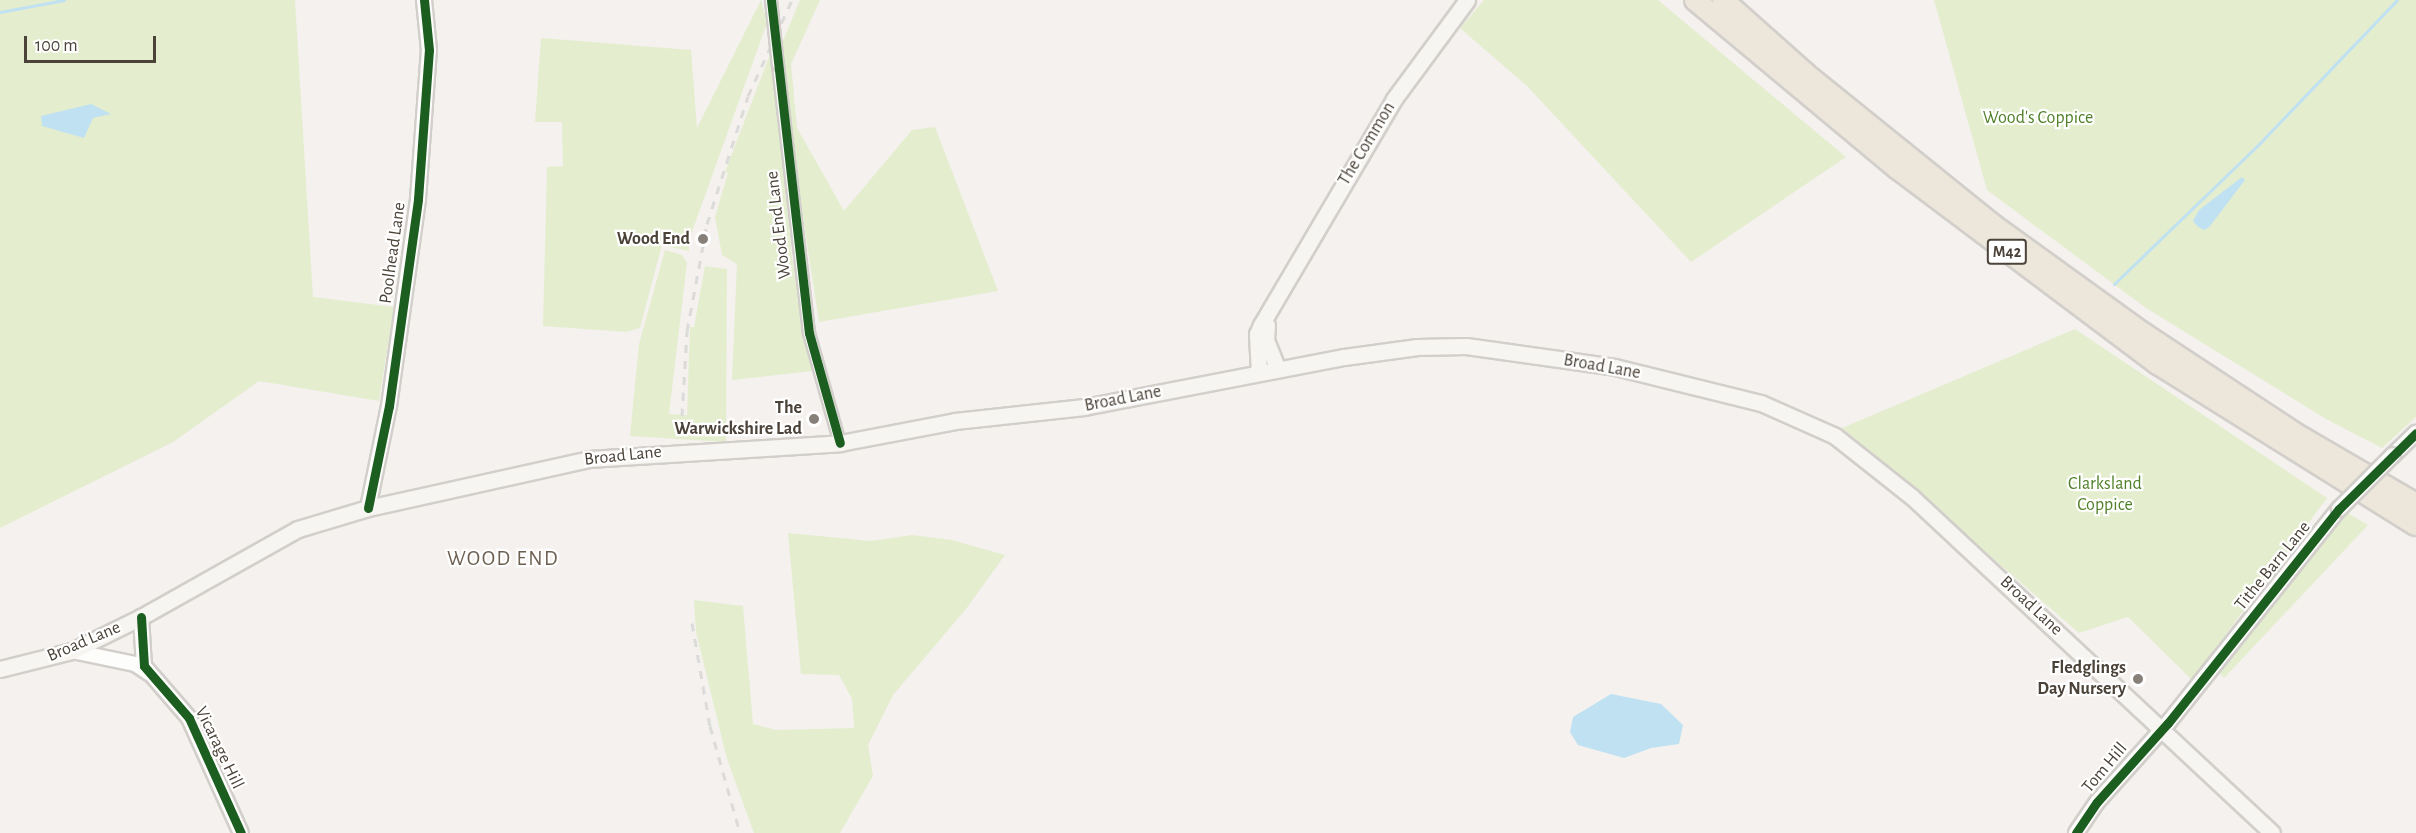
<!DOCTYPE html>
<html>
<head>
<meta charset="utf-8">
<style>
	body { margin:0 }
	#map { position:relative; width:2416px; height:833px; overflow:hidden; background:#f4f1ee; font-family:"Alegreya Sans",sans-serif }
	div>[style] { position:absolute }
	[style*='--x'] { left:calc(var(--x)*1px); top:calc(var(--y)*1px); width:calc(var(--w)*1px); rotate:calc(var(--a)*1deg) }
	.green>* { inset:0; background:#e4eece }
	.water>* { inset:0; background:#bfe1f2 }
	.stream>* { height:3px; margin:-1.5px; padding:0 1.5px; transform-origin:1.5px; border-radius:1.5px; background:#bfe1f2 }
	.roads { filter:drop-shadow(2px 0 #d2cfcb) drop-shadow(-2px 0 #d2cfcb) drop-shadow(0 2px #d2cfcb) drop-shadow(0 -2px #d2cfcb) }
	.minor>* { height:10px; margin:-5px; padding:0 5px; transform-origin:5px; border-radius:5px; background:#fdfdfc }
	.tertiary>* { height:14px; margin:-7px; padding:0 7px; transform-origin:7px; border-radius:7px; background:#fdfdfc }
	.secondary>* { height:15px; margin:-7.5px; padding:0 7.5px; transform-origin:7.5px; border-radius:7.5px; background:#f7f5f1 }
	.motorway>* { height:20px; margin:-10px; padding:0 10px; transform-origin:10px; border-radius:10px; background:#ede6db }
	.rail>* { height:3px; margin-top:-1.5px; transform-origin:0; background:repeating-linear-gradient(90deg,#dbdbda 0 8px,transparent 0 16px) }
	.bridges { filter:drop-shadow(2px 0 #d2cfcb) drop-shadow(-2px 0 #d2cfcb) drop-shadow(0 2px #d2cfcb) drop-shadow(0 -2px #d2cfcb) }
	.minor-bridge>* { height:10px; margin:-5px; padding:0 5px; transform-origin:5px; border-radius:5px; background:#fdfdfc }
	.tertiary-bridge>* { height:14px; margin:-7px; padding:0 7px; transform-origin:7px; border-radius:7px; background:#fdfdfc }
	.cycleway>* { height:9px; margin:-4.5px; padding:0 4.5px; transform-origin:4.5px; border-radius:4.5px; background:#1b5e20 }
	.dots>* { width:16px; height:16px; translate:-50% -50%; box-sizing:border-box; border:3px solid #fff; border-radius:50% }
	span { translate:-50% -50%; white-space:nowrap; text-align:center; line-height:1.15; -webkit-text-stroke:4.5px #fff; paint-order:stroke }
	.shield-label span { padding:2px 4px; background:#fff; border:2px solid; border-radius:4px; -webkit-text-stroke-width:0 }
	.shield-label { font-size:16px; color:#4b4339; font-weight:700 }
	.park-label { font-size:18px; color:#518029 }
	.street-label { font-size:18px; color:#4b4339 }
	.poi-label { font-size:18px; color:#4b4339; font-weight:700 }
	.right { translate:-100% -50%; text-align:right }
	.quarter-label { font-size:21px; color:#6e6050; letter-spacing:1.5px }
	.scale { position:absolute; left:24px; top:36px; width:132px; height:27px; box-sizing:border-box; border:3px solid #4b4339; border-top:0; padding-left:8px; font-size:18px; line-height:21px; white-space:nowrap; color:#4b4339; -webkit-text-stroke:4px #fff; paint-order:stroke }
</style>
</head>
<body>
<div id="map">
	<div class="green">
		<i style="clip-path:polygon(0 0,295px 0,313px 297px,394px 307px,379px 401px,259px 381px,173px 442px,0 528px)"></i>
		<i style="clip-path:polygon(761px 0,767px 23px,689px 240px,689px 251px,662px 245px,640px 328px,626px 332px,543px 326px,547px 167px,563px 166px,562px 122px,535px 122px,541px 38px,691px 50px,697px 128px)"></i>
		<i style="clip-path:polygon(800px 0,820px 0,791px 64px,797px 128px,844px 211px,912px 130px,935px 127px,998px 291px,819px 322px,781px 74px,783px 41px)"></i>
		<i style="clip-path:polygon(1484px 0,1658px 0,1846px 157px,1691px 262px,1527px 86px,1460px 28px)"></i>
		<i style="clip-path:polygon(1934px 0,2416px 0,2416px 417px,2382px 448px,2326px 419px,2146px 308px,1987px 190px)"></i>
		<i style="clip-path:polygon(772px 49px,792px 258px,812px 371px,732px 380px,737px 264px,722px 255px,715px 217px,728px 173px,725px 172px)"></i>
		<i style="clip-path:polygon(665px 250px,682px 255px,687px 263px,669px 414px,687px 415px,690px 327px,694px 327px,705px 266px,727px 269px,726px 442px,630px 436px,639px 344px)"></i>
		<i style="clip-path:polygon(2075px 329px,2327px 498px,2192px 680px,2128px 617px,2079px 633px,1842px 428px)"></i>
		<i style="clip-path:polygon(2346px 512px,2368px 525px,2224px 678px,2217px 669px)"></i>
		<i style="clip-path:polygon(788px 533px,871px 541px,912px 535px,952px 540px,1005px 555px,966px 609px,893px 695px,868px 745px,873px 776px,840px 833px,754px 833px,727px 759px,696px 632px,694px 600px,743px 606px,753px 724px,776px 730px,854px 728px,852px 699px,839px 675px,801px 674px)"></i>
	</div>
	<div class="water">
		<i style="clip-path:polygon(91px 104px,111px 114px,93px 118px,84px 138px,42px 126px,41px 116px)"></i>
		<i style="clip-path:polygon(2242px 177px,2245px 180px,2210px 226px,2205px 230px,2198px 227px,2193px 221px,2199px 210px)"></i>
		<i style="clip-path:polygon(1611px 694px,1661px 704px,1683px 725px,1679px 744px,1651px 748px,1624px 758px,1578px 745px,1570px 732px,1573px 717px)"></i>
	</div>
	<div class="stream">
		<i style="--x:0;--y:12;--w:65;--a:-10.6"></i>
		<i style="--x:2114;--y:284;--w:199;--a:-44"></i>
		<i style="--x:2257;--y:146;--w:202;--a:-46.2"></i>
	</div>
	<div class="roads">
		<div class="minor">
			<i style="--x:778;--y:65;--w:270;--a:83.4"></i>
			<i style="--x:809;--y:333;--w:114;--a:74.3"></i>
		</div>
		<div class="tertiary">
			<i style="--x:2393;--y:455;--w:32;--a:-44"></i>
			<i style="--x:368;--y:508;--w:104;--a:-78.4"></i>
			<i style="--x:389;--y:406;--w:209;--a:-82"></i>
			<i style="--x:418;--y:199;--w:149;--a:-85.8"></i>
			<i style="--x:429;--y:50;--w:50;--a:-95.7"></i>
			<i style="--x:141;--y:617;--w:49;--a:86.5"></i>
			<i style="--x:144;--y:666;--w:69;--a:49.1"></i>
			<i style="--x:189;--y:718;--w:126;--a:65.7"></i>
			<i style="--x:72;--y:651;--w:64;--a:11.7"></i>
			<i style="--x:135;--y:664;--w:17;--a:33"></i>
			<i style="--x:2076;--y:833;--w:37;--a:-56"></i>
			<i style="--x:2097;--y:802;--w:106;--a:-48.1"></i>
			<i style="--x:2168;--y:723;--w:274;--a:-51.4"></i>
		</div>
		<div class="secondary">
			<i style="--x:1267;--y:325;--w:15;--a:94"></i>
			<i style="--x:1266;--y:340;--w:31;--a:68"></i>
			<i style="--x:1259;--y:373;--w:39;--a:-93"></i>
			<i style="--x:1257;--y:334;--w:10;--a:-66"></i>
			<i style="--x:1261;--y:325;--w:262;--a:-59.5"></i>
			<i style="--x:1394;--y:99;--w:123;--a:-53.6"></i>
			<i style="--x:0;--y:669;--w:74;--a:-14"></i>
			<i style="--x:72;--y:651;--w:77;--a:-26.2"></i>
			<i style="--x:141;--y:617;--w:180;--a:-29.3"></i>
			<i style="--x:298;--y:529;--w:73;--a:-16.7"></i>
			<i style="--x:368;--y:508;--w:226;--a:-12.5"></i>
			<i style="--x:589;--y:459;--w:252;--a:-3.6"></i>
			<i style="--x:840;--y:443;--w:117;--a:-10.8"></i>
			<i style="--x:955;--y:421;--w:130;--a:-6.2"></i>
			<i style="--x:1084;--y:407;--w:265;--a:-10.9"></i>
			<i style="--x:1344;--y:357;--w:74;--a:-7.8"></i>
			<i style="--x:1417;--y:347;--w:49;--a:-1.2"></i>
			<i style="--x:1466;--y:346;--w:150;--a:8"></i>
			<i style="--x:1615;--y:367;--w:150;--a:13.9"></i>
			<i style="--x:1761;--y:403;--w:81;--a:24"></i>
			<i style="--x:1835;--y:436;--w:98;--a:38.4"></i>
			<i style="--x:1912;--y:497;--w:492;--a:43"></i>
		</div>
		<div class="motorway">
			<i style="--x:1695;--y:0;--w:264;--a:39.8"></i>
			<i style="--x:1898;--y:169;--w:325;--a:36.9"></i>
			<i style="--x:2158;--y:364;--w:304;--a:32"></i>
			<i style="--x:1723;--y:0;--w:111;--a:41.7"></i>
			<i style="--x:1806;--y:74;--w:240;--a:38.9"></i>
			<i style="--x:1993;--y:225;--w:185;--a:35.8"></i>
			<i style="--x:2143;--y:333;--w:189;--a:33.4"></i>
			<i style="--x:2301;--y:437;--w:133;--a:30.2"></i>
		</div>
	</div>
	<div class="rail">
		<i style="--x:682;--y:416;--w:85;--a:-86.6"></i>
		<i style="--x:687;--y:331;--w:109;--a:-79.4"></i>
		<i style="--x:707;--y:224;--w:134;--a:-72.2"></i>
		<i style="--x:748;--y:96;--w:106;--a:-65.4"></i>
		<i style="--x:692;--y:623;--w:105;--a:80.1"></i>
		<i style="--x:710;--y:726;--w:111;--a:74.3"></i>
	</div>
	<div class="bridges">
		<div class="minor-bridge">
			<i style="--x:771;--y:0;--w:65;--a:83.9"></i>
		</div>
		<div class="tertiary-bridge">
			<i style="--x:2339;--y:509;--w:76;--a:-45"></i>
		</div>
	</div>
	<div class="cycleway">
		<i style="--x:771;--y:0;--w:335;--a:83.5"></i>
		<i style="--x:809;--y:333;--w:114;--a:74.3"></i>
		<i style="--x:368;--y:508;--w:104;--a:-78.4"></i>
		<i style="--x:389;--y:406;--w:209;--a:-82"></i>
		<i style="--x:418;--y:199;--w:149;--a:-85.8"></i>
		<i style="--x:429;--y:50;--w:50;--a:-95.7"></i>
		<i style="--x:141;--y:617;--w:49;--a:86.5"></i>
		<i style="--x:144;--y:666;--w:69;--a:49.1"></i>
		<i style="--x:189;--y:718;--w:126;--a:65.7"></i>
		<i style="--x:2076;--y:833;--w:37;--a:-56"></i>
		<i style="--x:2097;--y:802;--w:106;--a:-48.1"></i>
		<i style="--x:2168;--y:723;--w:274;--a:-51.4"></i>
		<i style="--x:2339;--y:509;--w:108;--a:-44.6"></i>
	</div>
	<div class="dots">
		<i style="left:703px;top:239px;background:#868078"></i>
		<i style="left:814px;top:419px;background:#868078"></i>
		<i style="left:2138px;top:679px;background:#868078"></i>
	</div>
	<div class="shield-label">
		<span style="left:2007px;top:252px">M42</span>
	</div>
	<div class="park-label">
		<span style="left:2038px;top:118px">Wood's Coppice</span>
		<span style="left:2105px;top:495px">Clarksland<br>Coppice</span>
	</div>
	<div class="street-label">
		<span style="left:1367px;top:144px;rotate:-59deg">The Common</span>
		<span style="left:779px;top:225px;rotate:-97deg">Wood End Lane</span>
		<span style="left:393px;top:253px;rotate:-82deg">Poolhead Lane</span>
		<span style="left:1602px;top:367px;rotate:10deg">Broad Lane</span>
		<span style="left:1123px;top:399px;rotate:-11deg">Broad Lane</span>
		<span style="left:623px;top:456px;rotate:-6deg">Broad Lane</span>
		<span style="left:2273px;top:566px;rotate:-51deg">Tithe Barn Lane</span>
		<span style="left:2031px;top:606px;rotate:43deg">Broad Lane</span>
		<span style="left:84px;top:642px;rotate:-23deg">Broad Lane</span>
		<span style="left:219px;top:748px;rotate:64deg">Vicarage Hill</span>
		<span style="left:2105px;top:768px;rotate:-50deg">Tom Hill</span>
	</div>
	<div class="poi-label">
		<span class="right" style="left:690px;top:239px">Wood End</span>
		<span class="right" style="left:802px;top:419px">The<br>Warwickshire Lad</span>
		<span class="right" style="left:2126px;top:679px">Fledglings<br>Day Nursery</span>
	</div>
	<div class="quarter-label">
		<span style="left:503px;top:559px">WOOD END</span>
	</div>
	<div class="scale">100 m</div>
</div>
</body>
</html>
